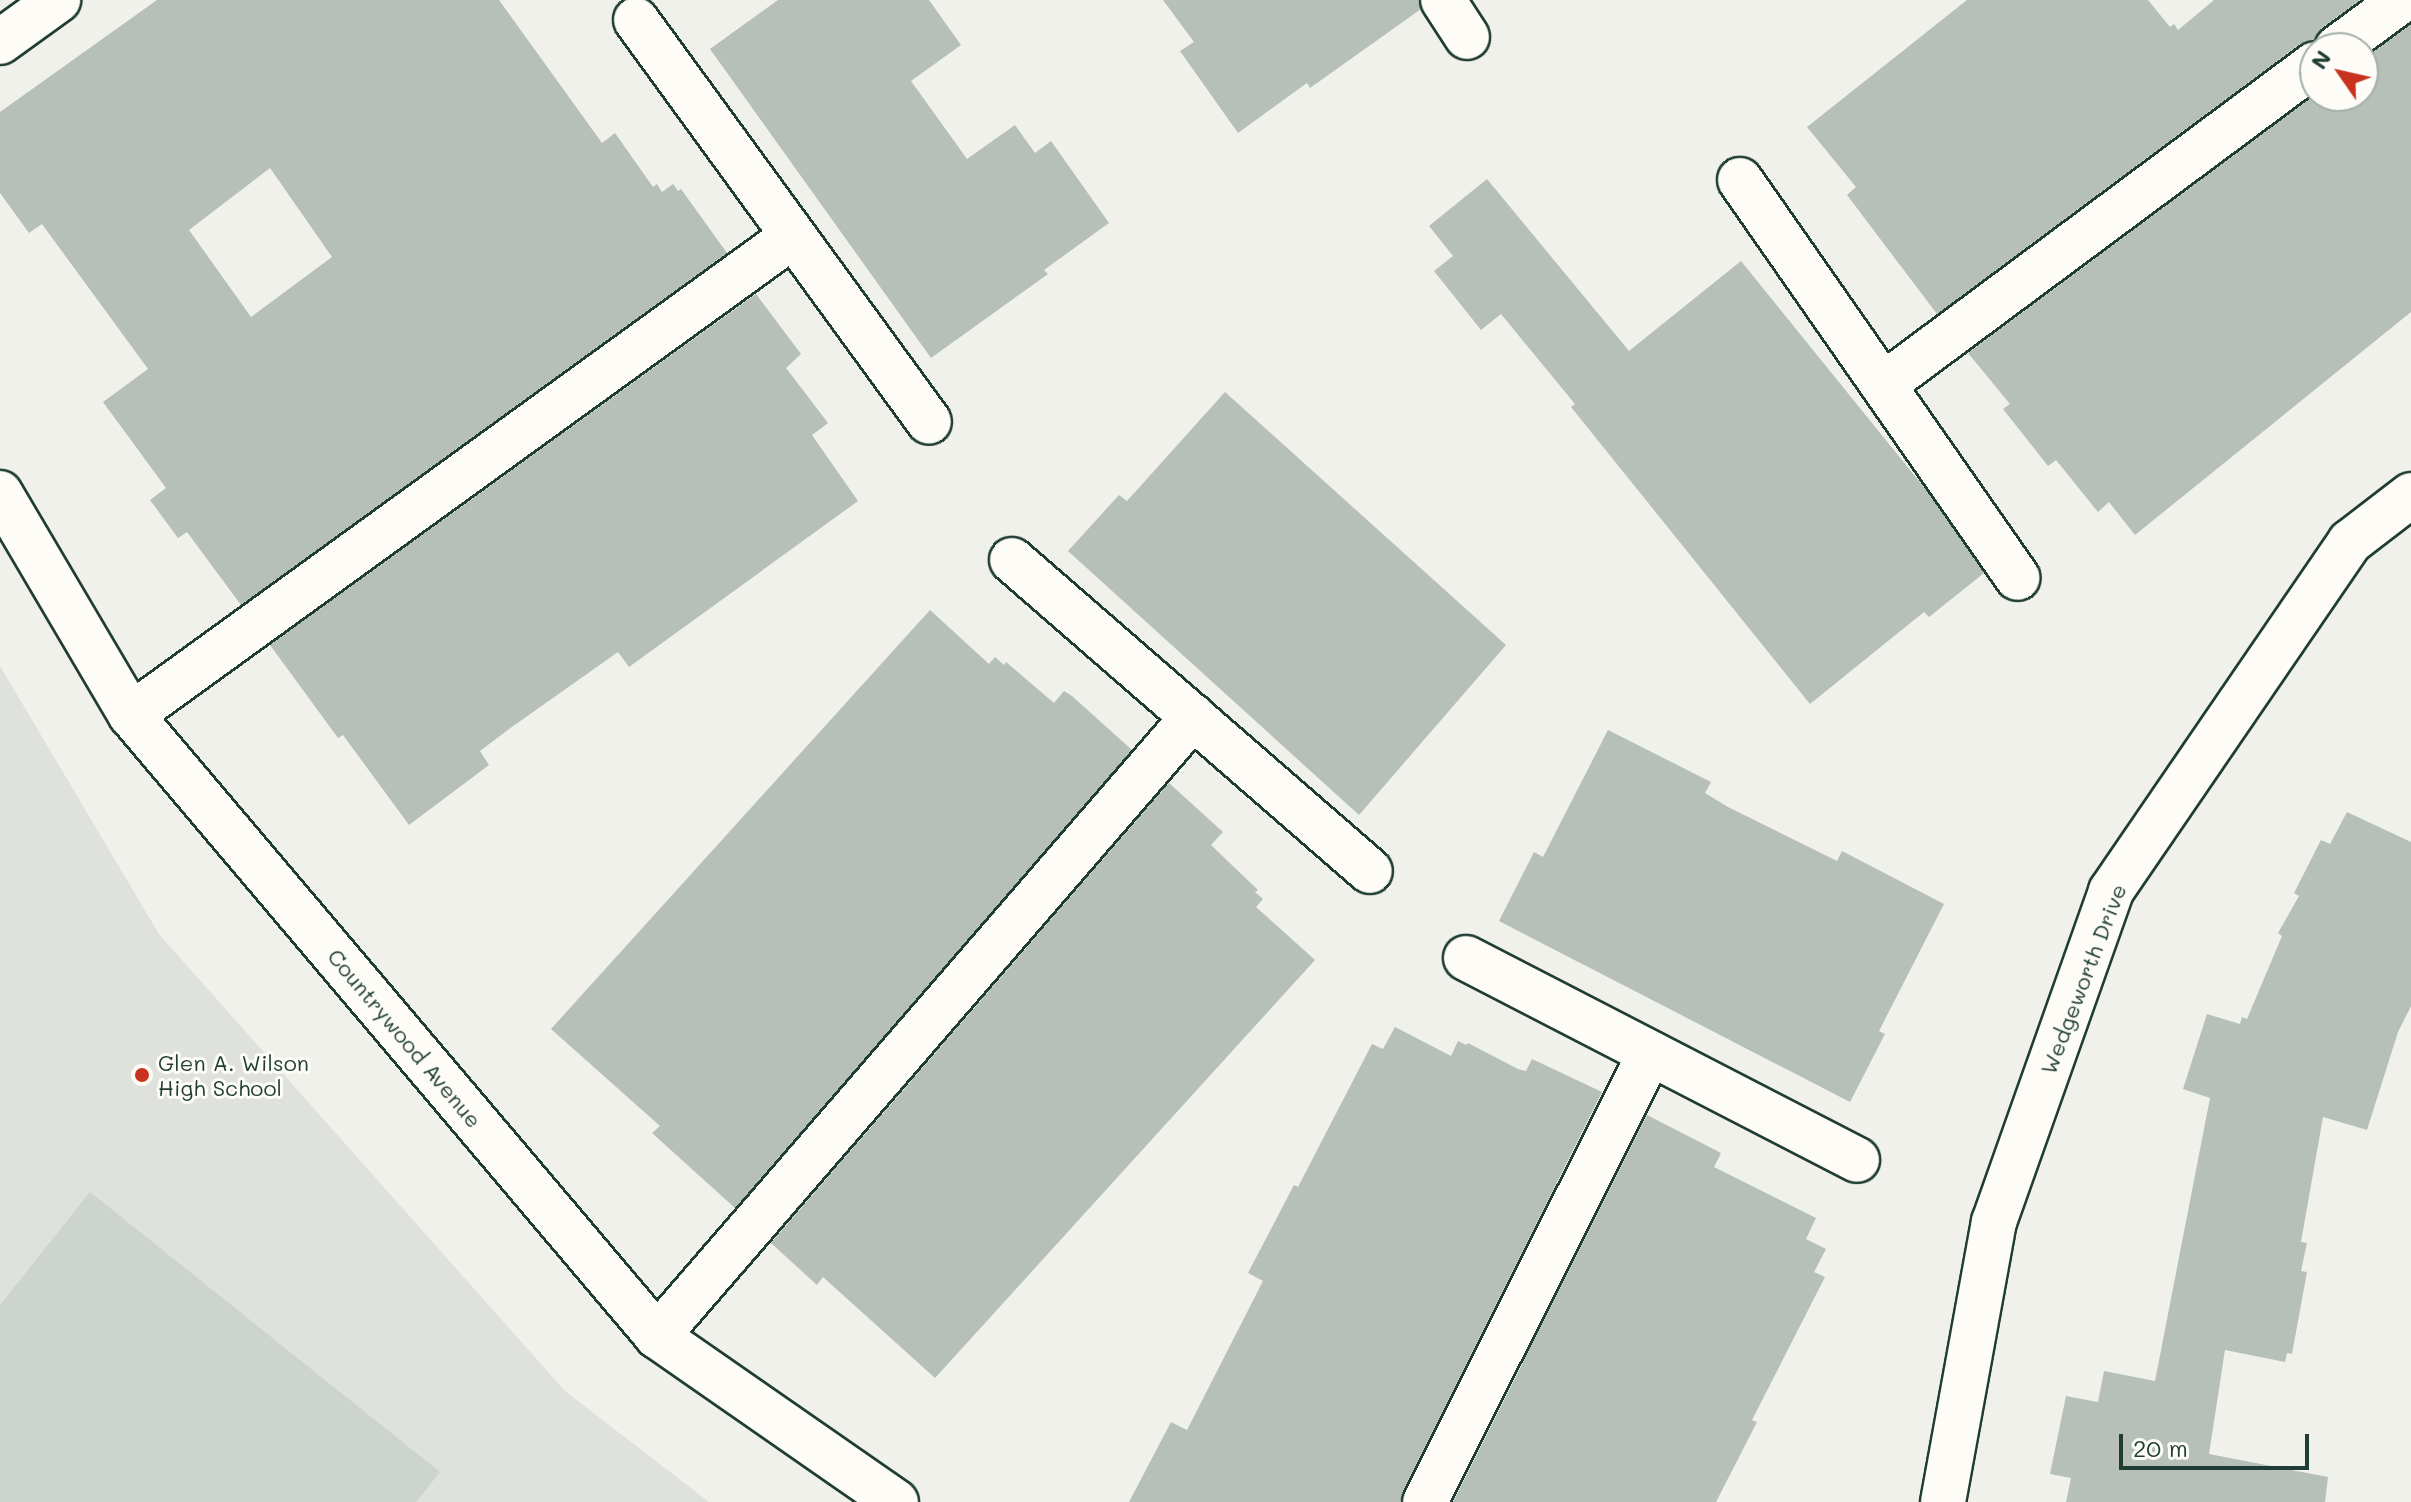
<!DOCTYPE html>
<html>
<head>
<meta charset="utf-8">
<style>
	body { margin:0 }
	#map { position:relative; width:2411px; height:1502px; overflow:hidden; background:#f0f1eb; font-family:Mali,sans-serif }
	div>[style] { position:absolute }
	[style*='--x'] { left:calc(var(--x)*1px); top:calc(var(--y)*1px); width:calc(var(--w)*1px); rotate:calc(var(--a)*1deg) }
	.built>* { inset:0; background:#dfe2dc }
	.green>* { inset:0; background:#cdd3cd }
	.building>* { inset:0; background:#b6bfb8 }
	.roads { filter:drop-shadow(2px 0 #1f3d34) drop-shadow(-2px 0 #1f3d34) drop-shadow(0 2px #1f3d34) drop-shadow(0 -2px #1f3d34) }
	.minor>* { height:44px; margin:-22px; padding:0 22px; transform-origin:22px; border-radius:22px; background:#fdfcf7 }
	.dots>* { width:22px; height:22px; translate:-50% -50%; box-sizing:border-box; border:4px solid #fdfcf7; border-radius:50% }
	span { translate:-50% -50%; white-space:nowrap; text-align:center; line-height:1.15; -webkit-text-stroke:6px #fdfcf7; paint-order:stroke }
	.street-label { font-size:22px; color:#1f3d34 }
	.poi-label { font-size:22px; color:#1f3d34 }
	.left { translate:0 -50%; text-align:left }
	.north { position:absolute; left:2299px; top:32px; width:80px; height:80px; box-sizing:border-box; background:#fdfcf7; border:2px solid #a4b0a9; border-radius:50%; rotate:304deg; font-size:22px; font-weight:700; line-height:32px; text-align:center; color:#1f3d34 }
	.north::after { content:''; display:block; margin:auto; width:28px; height:36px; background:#c8321e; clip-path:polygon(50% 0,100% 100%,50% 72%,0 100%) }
	.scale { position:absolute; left:2119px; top:1434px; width:190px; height:36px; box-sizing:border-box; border:4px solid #1f3d34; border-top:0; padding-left:10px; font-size:24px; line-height:28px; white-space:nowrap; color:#1f3d34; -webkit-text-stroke:6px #fdfcf7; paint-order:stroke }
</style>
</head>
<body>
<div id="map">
	<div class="built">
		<i style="clip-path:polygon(0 666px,159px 934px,565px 1391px,709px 1502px,0 1502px)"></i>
	</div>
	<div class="green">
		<i style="clip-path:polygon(90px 1192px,440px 1472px,416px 1502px,0 1502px,0 1305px)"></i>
	</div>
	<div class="building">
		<i style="clip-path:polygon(evenodd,157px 0,499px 0,602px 143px,615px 133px,653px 187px,657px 184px,662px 192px,673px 184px,678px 191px,681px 189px,727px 253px,241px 605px,187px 532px,178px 538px,150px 500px,166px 488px,103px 402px,148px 369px,42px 224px,29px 233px,0 193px,0 112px,157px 0,270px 168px,332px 257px,251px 317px,189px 230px,270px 168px)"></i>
		<i style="clip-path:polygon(778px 0,929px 0,961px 45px,911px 81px,967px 159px,1015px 125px,1035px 153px,1051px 141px,1109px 223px,1044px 270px,1048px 274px,931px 358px,710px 49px)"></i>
		<i style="clip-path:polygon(1163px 0,1418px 0,1421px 9px,1310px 88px,1307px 83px,1238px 133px,1180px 51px,1194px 42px)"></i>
		<i style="clip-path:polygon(1967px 0,2148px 0,2170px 27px,2174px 24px,2178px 30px,2214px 0,2360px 0,2322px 28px,2314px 39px,2300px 44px,1937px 314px,1847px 195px,1856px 187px,1807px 127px)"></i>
		<i style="clip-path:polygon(2411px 24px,2411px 312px,2135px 535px,2109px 502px,2098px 512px,2056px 460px,2048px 466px,2003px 409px,2010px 404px,1968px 353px,2315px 95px,2363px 96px,2363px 60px)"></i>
		<i style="clip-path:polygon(1487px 179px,1629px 351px,1741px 261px,1927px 491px,1984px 573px,1929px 617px,1924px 612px,1810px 704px,1571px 407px,1575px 404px,1501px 314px,1481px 330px,1434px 271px,1453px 256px,1429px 226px)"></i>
		<i style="clip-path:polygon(756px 294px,801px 354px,786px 368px,828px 423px,812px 435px,858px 501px,629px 667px,618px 652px,509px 729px,480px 751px,489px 765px,409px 825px,343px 735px,338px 738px,270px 645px)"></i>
		<i style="clip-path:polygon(1225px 392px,1506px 645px,1359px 815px,1068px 551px,1119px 495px,1127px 501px)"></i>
		<i style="clip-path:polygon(930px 610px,989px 664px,995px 657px,1004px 665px,1006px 662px,1054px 703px,1064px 691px,1072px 696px,1132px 750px,735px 1208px,652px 1133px,660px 1126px,551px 1029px)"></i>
		<i style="clip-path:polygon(1608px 730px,1711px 782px,1705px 793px,1728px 807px,1837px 861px,1842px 851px,1944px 904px,1879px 1031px,1885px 1034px,1850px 1102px,1499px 921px,1534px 852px,1543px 857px)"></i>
		<i style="clip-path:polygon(1169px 783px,1223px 832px,1211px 845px,1258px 890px,1255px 892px,1263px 899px,1256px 907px,1315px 960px,935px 1378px,823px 1277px,817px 1285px,771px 1243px)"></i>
		<i style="clip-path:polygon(2347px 812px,2411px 842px,2411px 1006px,2398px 1032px,2367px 1130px,2323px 1117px,2301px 1242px,2307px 1243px,2301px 1271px,2307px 1272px,2292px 1354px,2287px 1353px,2285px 1362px,2225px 1350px,2209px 1454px,2328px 1477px,2325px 1502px,2066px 1502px,2071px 1478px,2050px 1474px,2066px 1396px,2098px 1402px,2104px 1371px,2155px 1381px,2210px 1098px,2183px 1089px,2207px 1014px,2240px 1024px,2242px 1017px,2247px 1019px,2282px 936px,2278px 933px,2299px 896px,2294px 893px,2321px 840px,2330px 844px)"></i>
		<i style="clip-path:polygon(1395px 1027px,1451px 1056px,1458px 1041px,1466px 1045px,1468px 1043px,1518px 1069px,1526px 1071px,1532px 1059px,1602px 1092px,1403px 1491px,1400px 1502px,1129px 1502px,1171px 1422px,1187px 1430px,1263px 1281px,1248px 1273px,1294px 1185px,1298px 1187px,1372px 1044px,1383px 1049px)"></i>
		<i style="clip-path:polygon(1647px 1115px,1721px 1153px,1714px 1167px,1816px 1218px,1806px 1239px,1826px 1249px,1814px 1272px,1825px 1277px,1752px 1420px,1757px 1422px,1716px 1502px,1453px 1502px)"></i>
	</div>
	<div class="roads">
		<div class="minor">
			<i style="--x:1443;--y:0;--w:44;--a:57"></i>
			<i style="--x:636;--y:20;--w:497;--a:53.9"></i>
			<i style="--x:0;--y:42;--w:72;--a:-35.9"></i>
			<i style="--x:2337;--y:48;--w:81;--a:-36.4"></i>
			<i style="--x:1740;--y:180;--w:485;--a:55.1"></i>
			<i style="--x:1883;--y:385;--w:538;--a:-36.61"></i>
			<i style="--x:0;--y:493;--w:258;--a:59.5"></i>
			<i style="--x:131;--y:715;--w:814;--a:49.73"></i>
			<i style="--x:657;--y:1336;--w:291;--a:34.8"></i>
			<i style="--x:1012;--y:560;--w:474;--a:41"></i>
			<i style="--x:131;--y:715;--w:817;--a:-35.89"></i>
			<i style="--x:1466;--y:958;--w:440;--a:27.3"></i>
			<i style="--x:657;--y:1336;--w:819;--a:-49.11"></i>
			<i style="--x:1425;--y:1502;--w:502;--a:-63.38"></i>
			<i style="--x:1943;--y:1502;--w:285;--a:-79.7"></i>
			<i style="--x:1994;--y:1222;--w:351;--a:-70.5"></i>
			<i style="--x:2111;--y:891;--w:423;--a:-55.6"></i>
			<i style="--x:2350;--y:542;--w:77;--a:-37.6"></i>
		</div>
	</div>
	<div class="dots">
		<i style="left:142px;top:1075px;background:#c8321e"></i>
	</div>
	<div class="street-label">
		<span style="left:2083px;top:979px;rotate:-69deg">Wedgeworth Drive</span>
		<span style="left:405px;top:1038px;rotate:50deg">Countrywood Avenue</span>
	</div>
	<div class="poi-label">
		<span class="left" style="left:158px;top:1075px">Glen A. Wilson<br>High School</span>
	</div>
	<div class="north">N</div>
	<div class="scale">20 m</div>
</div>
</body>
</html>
